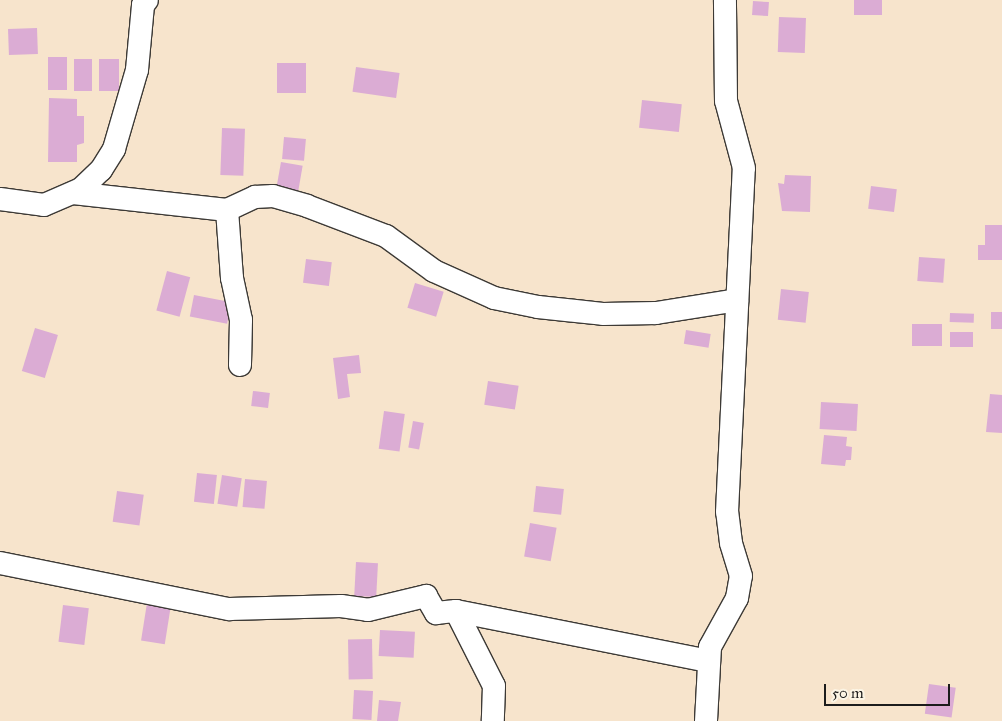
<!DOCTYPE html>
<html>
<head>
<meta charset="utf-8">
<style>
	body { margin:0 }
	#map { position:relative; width:1002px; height:721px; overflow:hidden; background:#f7e4cc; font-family:"IM FELL Great Primer",serif }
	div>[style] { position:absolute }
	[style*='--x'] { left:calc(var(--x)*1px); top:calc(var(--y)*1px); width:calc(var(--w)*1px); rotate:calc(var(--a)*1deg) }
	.building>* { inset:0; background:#dbacd4; transform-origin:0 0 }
	.roads { filter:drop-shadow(1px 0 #3d3a36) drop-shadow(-1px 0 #3d3a36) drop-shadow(0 1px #3d3a36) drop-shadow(0 -1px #3d3a36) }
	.minor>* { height:22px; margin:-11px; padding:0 11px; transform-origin:11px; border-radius:11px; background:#fff }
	span { translate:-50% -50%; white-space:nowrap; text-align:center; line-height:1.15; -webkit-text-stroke:4px #fcf5e5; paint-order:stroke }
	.scale { position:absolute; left:824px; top:684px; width:126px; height:22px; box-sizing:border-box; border:2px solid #1c1c1c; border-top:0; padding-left:6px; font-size:15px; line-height:18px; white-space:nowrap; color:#1c1c1c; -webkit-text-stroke:4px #fcf5e5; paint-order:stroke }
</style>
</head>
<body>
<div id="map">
	<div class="building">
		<i style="left:854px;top:0;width:28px;height:15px"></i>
		<i style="left:753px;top:1px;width:16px;height:14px;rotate:4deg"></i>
		<i style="left:779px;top:17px;width:27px;height:35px;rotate:2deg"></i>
		<i style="left:37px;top:28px;width:26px;height:29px;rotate:88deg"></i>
		<i style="left:48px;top:57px;width:19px;height:33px"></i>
		<i style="left:74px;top:59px;width:18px;height:32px"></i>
		<i style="left:99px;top:59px;width:20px;height:32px"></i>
		<i style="left:277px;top:63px;width:29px;height:30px"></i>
		<i style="left:356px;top:67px;width:44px;height:25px;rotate:8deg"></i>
		<i style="clip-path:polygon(49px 98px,77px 99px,77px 116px,84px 116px,84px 143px,77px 145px,77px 162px,48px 162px)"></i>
		<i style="left:642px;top:100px;width:40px;height:28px;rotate:6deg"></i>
		<i style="left:222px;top:128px;width:23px;height:47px;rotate:2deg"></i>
		<i style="left:284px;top:137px;width:22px;height:22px;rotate:5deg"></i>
		<i style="left:281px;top:162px;width:22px;height:25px;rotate:10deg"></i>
		<i style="clip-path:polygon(785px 175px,811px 176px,810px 212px,782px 211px,778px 183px,784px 184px)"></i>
		<i style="left:871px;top:186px;width:26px;height:23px;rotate:7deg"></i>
		<i style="clip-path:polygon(985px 225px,1002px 225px,1002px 260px,978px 260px,978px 245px,985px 245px)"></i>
		<i style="left:919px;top:257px;width:26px;height:24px;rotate:4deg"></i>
		<i style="left:306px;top:259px;width:26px;height:24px;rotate:7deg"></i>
		<i style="left:167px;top:271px;width:24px;height:41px;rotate:15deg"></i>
		<i style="left:415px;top:283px;width:30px;height:26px;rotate:17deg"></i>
		<i style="left:781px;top:289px;width:28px;height:31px;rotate:6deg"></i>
		<i style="left:194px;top:295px;width:38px;height:22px;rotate:11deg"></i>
		<i style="left:991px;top:312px;width:11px;height:17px"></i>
		<i style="left:950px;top:313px;width:24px;height:9px;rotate:2deg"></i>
		<i style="left:912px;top:324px;width:30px;height:22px"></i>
		<i style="left:35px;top:328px;width:24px;height:45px;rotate:17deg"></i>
		<i style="left:686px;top:330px;width:25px;height:14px;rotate:9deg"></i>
		<i style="left:950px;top:332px;width:23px;height:15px"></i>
		<i style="clip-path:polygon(359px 355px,361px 373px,347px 374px,350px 397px,338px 399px,333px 358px)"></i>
		<i style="left:488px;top:381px;width:31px;height:24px;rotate:9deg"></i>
		<i style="left:253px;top:391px;width:17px;height:15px;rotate:7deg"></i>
		<i style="clip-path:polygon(990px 394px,1002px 395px,1002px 433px,986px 432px)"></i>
		<i style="left:821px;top:402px;width:37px;height:27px;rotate:3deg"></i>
		<i style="left:384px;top:411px;width:21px;height:38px;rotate:8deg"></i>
		<i style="left:413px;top:421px;width:11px;height:27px;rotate:10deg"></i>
		<i style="clip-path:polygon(824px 435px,847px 437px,846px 446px,852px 447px,851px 460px,846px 460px,845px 466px,821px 464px)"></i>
		<i style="left:197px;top:473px;width:20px;height:29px;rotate:6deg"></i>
		<i style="left:222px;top:475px;width:20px;height:29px;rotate:9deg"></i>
		<i style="left:245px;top:479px;width:22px;height:28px;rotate:5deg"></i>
		<i style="left:536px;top:486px;width:28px;height:26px;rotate:6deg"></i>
		<i style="left:117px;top:491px;width:27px;height:31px;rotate:8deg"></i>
		<i style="left:530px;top:523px;width:27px;height:34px;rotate:10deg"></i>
		<i style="left:356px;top:562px;width:22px;height:34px;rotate:3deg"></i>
		<i style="left:147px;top:603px;width:24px;height:38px;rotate:9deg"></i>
		<i style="left:63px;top:605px;width:26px;height:37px;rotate:7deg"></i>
		<i style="left:380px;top:630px;width:35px;height:26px;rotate:3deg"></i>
		<i style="left:372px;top:639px;width:40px;height:24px;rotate:89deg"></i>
		<i style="left:929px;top:684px;width:27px;height:30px;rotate:8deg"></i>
		<i style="left:354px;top:690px;width:19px;height:29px;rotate:3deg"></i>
		<i style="clip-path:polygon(379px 700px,401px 702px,398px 721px,377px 721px)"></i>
	</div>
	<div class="roads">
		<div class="minor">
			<i style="--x:73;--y:193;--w:155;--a:6.3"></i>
			<i style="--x:227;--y:210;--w:68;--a:85.8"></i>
			<i style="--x:232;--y:278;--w:43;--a:77.9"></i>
			<i style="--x:241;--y:320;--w:45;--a:91.3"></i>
			<i style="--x:0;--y:199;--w:44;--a:7.8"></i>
			<i style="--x:44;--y:205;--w:40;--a:-23.4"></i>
			<i style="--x:81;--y:189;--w:28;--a:-44"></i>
			<i style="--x:101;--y:170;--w:25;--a:-58"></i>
			<i style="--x:114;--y:149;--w:82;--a:-73.8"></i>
			<i style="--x:137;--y:70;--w:65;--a:-84.7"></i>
			<i style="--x:143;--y:5;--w:6;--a:-51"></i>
			<i style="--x:227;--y:210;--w:31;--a:-25"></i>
			<i style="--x:255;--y:197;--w:18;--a:-3"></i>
			<i style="--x:273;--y:196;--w:35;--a:16"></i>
			<i style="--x:307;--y:206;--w:85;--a:20.8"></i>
			<i style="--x:386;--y:236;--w:59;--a:36.1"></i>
			<i style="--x:434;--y:271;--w:66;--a:24.2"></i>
			<i style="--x:494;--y:298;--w:45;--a:11.6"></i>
			<i style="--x:538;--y:307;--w:65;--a:6.1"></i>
			<i style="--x:603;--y:314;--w:53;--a:-1.1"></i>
			<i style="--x:656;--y:313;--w:82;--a:-9.1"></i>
			<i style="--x:0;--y:563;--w:234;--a:11.4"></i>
			<i style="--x:229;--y:609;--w:112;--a:-1.5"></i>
			<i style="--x:341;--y:606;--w:27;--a:8"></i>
			<i style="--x:368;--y:610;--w:60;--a:-13.6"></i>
			<i style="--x:426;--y:596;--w:20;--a:60"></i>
			<i style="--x:436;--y:613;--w:20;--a:-6"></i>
			<i style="--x:456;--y:611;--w:84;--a:63.1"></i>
			<i style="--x:494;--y:686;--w:35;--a:92"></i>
			<i style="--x:456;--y:611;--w:258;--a:11.2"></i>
			<i style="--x:706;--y:721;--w:74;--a:-86.9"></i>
			<i style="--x:710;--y:647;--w:56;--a:-61.1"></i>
			<i style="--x:737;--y:598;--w:22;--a:-80"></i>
			<i style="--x:741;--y:576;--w:34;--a:-107"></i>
			<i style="--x:731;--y:543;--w:31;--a:-97"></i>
			<i style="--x:727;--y:512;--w:344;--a:-87.2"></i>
			<i style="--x:744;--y:168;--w:69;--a:-105"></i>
			<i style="--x:726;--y:101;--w:101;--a:-90.6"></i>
		</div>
	</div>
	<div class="scale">50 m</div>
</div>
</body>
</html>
